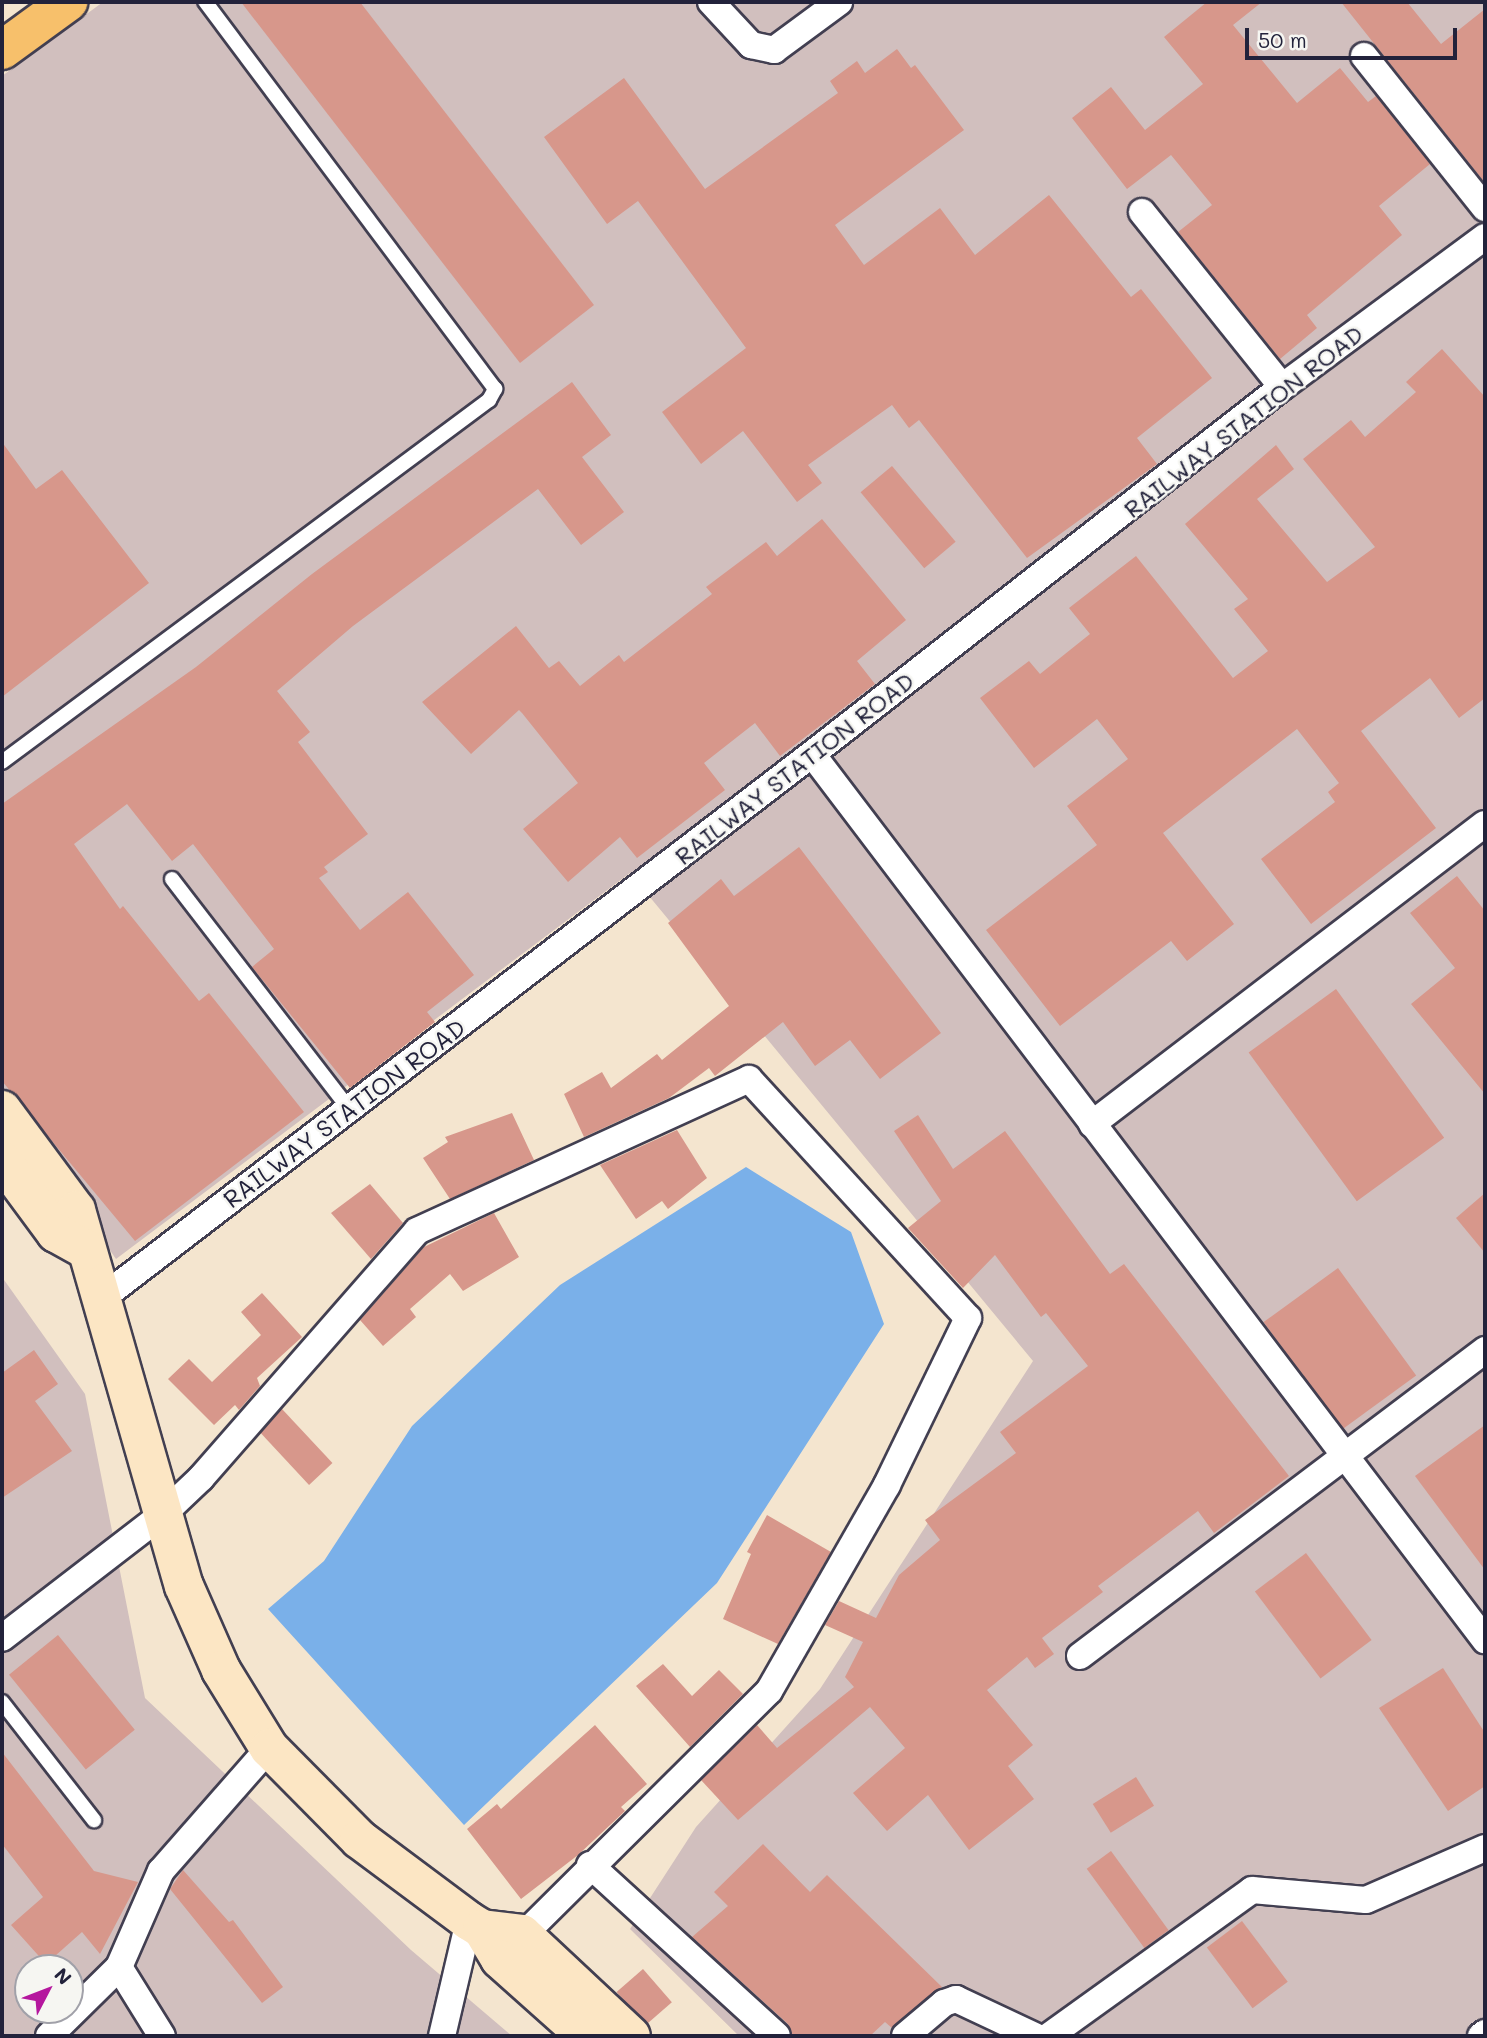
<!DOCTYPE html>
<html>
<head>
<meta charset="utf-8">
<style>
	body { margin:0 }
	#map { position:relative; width:1487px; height:2038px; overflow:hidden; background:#f4e5cf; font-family:Mali,sans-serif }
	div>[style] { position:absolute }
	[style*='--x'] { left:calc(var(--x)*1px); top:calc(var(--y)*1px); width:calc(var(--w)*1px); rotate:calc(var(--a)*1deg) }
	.industrial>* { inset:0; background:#d1bfbe }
	.water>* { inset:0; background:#7ab0e9 }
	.building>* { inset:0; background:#d7978b; transform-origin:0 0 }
	.roads { filter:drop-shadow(2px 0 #423f51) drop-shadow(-2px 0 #423f51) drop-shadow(0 2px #423f51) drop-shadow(0 -2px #423f51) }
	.service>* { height:14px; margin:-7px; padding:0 7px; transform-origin:7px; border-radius:7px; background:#fff }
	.minor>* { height:26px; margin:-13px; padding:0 13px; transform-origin:13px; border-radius:13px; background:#fff }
	.secondary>* { height:38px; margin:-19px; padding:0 19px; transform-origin:19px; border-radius:19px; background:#fce6c4 }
	.trunk>* { height:38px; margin:-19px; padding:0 19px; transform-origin:19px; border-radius:19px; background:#f7c06b }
	span { translate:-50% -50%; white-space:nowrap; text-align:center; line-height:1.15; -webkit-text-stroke:5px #f6f6f2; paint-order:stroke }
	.street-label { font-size:24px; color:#22223b }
	.frame { position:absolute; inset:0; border:4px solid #22223b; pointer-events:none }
	.north { position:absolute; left:14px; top:1954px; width:70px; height:70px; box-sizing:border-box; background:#f6f6f2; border:2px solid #a1a1a9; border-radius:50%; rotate:48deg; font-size:19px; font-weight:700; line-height:28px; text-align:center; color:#22223b }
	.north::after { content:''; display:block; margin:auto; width:24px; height:32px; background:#b5179e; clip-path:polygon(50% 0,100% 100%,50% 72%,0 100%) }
	.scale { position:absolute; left:1245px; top:28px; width:212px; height:32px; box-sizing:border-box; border:4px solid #22223b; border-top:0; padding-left:9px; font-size:21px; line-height:24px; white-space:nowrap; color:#22223b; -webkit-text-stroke:5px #f6f6f2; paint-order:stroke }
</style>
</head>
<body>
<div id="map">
	<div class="industrial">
		<i style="clip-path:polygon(103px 2px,1485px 2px,1485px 2036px,739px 2036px,630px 1929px,696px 1827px,820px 1689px,1033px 1361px,630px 873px,116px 1259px,2px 1093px,2px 76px)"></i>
		<i style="clip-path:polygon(evenodd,2px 1277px,85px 1394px,145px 1698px,411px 1950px,512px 2036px,2px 2036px,2px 1277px,28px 1968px,70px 1968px,70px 2010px,28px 2010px,28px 1968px)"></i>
	</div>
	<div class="water">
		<i style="clip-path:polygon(746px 1167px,851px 1232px,884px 1324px,717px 1583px,464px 1825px,268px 1609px,324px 1561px,412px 1426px,560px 1285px)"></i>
	</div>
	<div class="building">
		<i style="clip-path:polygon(241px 2px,360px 2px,594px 305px,520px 363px)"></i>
		<i style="clip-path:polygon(1207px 2px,1262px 2px,1233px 25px,1297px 103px,1340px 68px,1368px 102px,1376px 96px,1430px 164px,1379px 206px,1402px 235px,1307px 315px,1317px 328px,1280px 359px,1178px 232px,1212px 205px,1171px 155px,1127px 189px,1072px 118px,1111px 87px,1145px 130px,1203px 84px,1164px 37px)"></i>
		<i style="clip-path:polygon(1341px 2px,1407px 2px,1441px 44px,1485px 9px,1485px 183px)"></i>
		<i style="clip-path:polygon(897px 49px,911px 68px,915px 65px,964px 130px,835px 225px,864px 265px,940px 208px,975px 255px,1049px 195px,1131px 297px,1141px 289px,1212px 378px,1137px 438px,1157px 464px,1027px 558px,919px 420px,909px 428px,892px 405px,808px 465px,822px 483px,797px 502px,743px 431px,701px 464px,662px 412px,746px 348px,638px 201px,607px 224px,544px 137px,624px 78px,705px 189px,838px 93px,830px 81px,857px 61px,865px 73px)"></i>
		<i style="clip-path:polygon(1442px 349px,1485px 397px,1485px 698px,1459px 718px,1430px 678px,1361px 731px,1436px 828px,1311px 924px,1261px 859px,1335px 802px,1328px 792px,1339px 783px,1297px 729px,1163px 833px,1234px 924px,1187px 961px,1171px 941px,1060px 1026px,986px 930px,1097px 845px,1067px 806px,1128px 759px,1097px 719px,1034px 768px,980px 698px,1029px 661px,1040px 674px,1090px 634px,1069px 608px,1136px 556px,1233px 678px,1268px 651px,1234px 609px,1248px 599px,1185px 524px,1276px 445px,1294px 469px,1257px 499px,1327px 582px,1375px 547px,1303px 459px,1351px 420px,1365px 437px,1416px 392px,1406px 382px)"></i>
		<i style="clip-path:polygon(572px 382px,611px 435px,582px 457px,624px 512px,581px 545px,538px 489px,353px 626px,277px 691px,310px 732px,298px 742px,368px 834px,324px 867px,328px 872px,319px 878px,360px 930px,408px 892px,474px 975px,427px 1012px,435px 1022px,350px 1088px,252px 967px,274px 949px,193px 844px,172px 861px,127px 804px,74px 844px,120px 909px,123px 906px,199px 1001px,209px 993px,304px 1112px,135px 1241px,2px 1081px,2px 804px,196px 667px,312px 574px)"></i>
		<i style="clip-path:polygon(2px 442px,36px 489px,62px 470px,149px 583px,2px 697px)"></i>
		<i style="left:892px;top:466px;width:99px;height:41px;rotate:50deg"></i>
		<i style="clip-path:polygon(822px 519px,906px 620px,857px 661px,875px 684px,780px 756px,755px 723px,704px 763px,725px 790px,637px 858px,620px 837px,568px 882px,523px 829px,578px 783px,522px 713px,519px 710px,471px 754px,422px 702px,516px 626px,549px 668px,559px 661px,580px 686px,619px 655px,624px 662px,712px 594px,706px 587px,766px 542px,777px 556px)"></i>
		<i style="clip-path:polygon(799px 847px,941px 1033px,880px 1079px,850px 1040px,815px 1066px,783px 1022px,715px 1076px,709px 1068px,669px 1098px,584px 1137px,564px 1094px,602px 1072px,611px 1088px,657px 1054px,662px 1060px,729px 1006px,668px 923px,721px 879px,734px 896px)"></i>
		<i style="clip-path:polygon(1457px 876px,1485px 911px,1485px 1094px,1411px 1004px,1455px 968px,1410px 913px)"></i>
		<i style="left:1336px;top:989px;width:184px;height:108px;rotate:54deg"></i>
		<i style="clip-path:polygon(512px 1113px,534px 1160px,450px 1199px,423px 1158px,448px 1142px,445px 1137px)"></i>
		<i style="clip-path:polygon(918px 1115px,953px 1169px,1005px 1131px,1110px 1274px,1124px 1264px,1289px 1476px,1214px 1533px,1198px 1511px,1098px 1586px,1103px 1592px,1042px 1638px,1054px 1654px,1035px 1668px,1027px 1657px,987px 1690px,1033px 1745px,1008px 1766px,1034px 1799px,969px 1850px,928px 1795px,887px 1831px,853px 1793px,905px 1748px,870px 1707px,738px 1820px,701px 1780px,757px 1725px,777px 1748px,854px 1687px,845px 1677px,863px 1642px,825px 1625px,839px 1601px,876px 1618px,899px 1575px,940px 1540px,925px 1520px,1016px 1453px,1000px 1432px,1088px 1366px,1046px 1313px,1041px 1317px,995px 1255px,963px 1288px,908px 1228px,941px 1201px,894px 1131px)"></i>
		<i style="clip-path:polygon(677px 1130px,707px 1178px,668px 1209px,662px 1201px,636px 1219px,600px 1165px)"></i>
		<i style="clip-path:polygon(370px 1184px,403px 1223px,371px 1259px,331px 1213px)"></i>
		<i style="clip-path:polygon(1485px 1193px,1485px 1253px,1456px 1218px)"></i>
		<i style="clip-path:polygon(494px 1213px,519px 1257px,463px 1291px,450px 1274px,410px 1309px,416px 1317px,383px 1346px,360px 1320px,424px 1247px)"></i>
		<i style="left:1338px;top:1268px;width:133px;height:92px;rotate:54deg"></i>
		<i style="clip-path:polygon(262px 1293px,302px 1337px,257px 1378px,260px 1386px,239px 1410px,235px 1405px,214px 1425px,168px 1379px,189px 1359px,212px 1382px,261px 1335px,241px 1312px)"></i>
		<i style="clip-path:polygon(34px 1350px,58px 1384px,35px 1401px,72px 1451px,2px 1498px,2px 1373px)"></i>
		<i style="left:282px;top:1409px;width:74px;height:32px;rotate:47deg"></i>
		<i style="clip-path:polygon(1485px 1425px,1485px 1570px,1415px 1476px)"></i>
		<i style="clip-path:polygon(767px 1515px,831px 1552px,778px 1644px,723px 1619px,751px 1554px,747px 1552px)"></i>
		<i style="left:1306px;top:1553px;width:109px;height:64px;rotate:53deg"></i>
		<i style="left:58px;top:1635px;width:122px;height:63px;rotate:51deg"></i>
		<i style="clip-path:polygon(663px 1664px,692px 1696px,719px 1670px,743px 1694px,690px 1747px,636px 1686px)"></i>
		<i style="clip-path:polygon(1443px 1668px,1485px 1733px,1485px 1786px,1448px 1811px,1379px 1708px)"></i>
		<i style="clip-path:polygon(595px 1725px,647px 1784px,621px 1807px,625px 1811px,578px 1855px,521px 1899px,467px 1829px,497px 1804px,501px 1809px)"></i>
		<i style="clip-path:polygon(2px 1752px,94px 1871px,138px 1882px,100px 1954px,82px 1932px,46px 1964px,11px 1925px,43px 1897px,2px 1844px)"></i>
		<i style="left:1136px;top:1777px;width:34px;height:51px;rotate:58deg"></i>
		<i style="clip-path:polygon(763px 1844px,810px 1892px,827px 1875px,942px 1987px,892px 2028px,885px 2022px,870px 2036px,792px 2036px,788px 2024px,692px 1937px,728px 1906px,714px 1892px)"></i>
		<i style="left:1111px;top:1851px;width:98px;height:30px;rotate:54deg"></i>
		<i style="clip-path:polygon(183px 1870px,229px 1922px,233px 1920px,283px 1987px,262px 2003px,170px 1889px)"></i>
		<i style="left:1242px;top:1921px;width:76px;height:44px;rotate:53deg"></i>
		<i style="left:643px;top:1969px;width:44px;height:35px;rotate:49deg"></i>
	</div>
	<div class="roads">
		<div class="service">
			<i style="--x:2;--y:762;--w:607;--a:-36.62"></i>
			<i style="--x:489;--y:400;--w:13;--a:-61"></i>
			<i style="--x:495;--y:389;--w:484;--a:-126.8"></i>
			<i style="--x:172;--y:879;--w:290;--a:52.4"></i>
			<i style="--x:2;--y:1702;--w:150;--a:52.1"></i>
		</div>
		<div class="minor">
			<i style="--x:711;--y:2;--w:59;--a:47.1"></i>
			<i style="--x:751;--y:45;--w:24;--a:12"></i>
			<i style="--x:774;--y:50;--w:81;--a:-36.4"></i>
			<i style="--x:1364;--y:56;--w:194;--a:51.5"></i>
			<i style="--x:1142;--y:212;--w:224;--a:51.3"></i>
			<i style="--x:812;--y:754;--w:1113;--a:52.78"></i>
			<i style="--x:1092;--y:1124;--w:494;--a:-37.4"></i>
			<i style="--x:102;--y:1298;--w:894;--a:-37.46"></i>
			<i style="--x:812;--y:754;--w:596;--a:-37.98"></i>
			<i style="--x:1282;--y:387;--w:252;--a:-36.5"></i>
			<i style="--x:2;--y:1638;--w:202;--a:-37.6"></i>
			<i style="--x:162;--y:1515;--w:54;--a:-43.5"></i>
			<i style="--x:201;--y:1478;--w:328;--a:-48.8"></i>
			<i style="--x:417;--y:1231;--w:365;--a:-24.6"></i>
			<i style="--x:749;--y:1079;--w:324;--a:47.5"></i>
			<i style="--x:968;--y:1318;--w:186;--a:115.9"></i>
			<i style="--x:887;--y:1485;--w:237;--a:119.8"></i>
			<i style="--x:769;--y:1691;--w:361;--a:135.2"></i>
			<i style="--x:1080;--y:1656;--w:508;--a:-37.07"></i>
			<i style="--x:590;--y:1865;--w:253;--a:42.4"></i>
			<i style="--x:119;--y:1967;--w:81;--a:58.1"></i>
			<i style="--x:49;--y:2036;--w:98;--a:-44.6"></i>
			<i style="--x:119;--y:1967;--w:105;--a:-66.4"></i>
			<i style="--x:161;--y:1871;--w:164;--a:-48.7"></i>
			<i style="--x:442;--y:2036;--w:118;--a:-76.8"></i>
			<i style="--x:905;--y:2036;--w:51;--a:-40.2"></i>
			<i style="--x:944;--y:2003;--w:13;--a:-18"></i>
			<i style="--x:956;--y:1999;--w:87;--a:25.1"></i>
			<i style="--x:1049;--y:2036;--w:250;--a:-35.7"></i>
			<i style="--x:1252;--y:1890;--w:114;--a:5"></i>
			<i style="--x:1366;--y:1900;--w:130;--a:-23.6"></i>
			<i style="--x:1481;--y:2036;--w:5;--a:-37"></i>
		</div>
		<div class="secondary">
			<i style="--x:2;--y:1110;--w:124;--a:53.5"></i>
			<i style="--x:76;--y:1210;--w:391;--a:74"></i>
			<i style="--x:184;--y:1586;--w:92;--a:66.2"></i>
			<i style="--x:221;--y:1670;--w:92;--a:58.4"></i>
			<i style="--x:269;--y:1748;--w:128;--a:45.3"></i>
			<i style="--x:359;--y:1839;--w:137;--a:36.7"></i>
			<i style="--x:469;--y:1921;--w:15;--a:32"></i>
			<i style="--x:482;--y:1929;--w:40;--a:7.1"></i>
			<i style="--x:522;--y:1934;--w:149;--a:43.1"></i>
			<i style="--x:2;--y:1160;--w:91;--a:53.5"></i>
			<i style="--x:56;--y:1233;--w:35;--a:29"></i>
			<i style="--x:482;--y:1929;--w:35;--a:59"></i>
			<i style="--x:500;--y:1959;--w:115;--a:41.8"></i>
		</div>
		<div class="trunk">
			<i style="--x:2;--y:50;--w:82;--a:-36"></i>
		</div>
	</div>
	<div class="street-label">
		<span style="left:1243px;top:421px;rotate:-38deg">RAILWAY STATION ROAD</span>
		<span style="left:794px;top:768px;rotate:-38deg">RAILWAY STATION ROAD</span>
		<span style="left:344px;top:1113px;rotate:-37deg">RAILWAY STATION ROAD</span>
	</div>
	<div class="frame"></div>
	<div class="north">N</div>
	<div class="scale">50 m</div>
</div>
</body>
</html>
